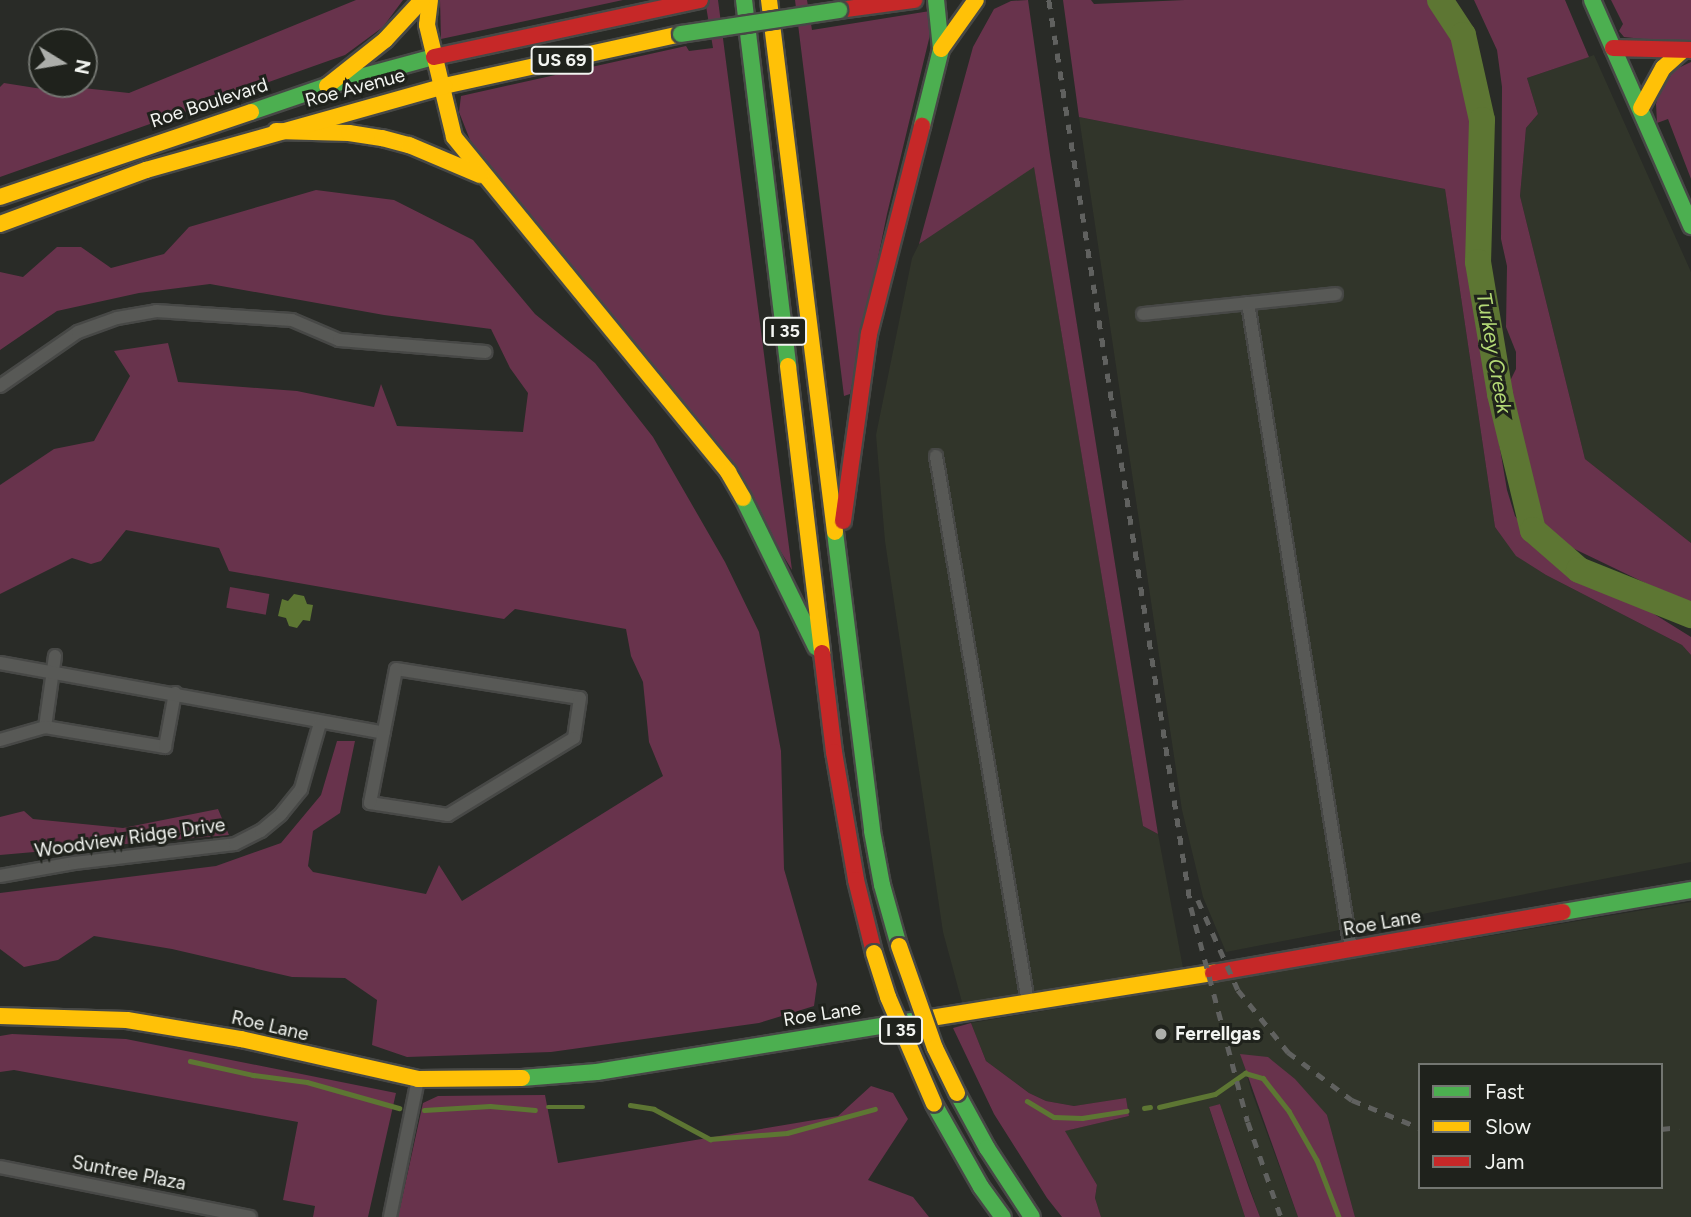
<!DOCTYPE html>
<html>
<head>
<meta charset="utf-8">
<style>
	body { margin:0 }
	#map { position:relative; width:1691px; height:1217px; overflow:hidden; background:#292b27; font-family:Figtree,sans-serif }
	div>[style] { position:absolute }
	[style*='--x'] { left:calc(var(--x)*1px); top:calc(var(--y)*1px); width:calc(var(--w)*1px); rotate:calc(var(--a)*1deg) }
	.built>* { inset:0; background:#31352a }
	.green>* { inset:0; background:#68334c; transform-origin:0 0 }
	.water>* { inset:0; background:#5d7633 }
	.stream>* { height:4.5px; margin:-2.25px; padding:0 2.25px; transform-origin:2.25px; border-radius:2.25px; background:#5d7633 }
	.river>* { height:26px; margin:-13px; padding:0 13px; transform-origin:13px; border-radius:13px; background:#5d7633 }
	.roads { filter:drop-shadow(2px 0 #474846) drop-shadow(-2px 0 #474846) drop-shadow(0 2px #474846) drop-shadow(0 -2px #474846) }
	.street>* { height:12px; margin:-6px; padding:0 6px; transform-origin:6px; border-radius:6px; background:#585956 }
	.fast>* { height:16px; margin:-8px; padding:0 8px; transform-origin:8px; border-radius:8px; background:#4caf50 }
	.slow>* { height:16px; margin:-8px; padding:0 8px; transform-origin:8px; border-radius:8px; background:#ffc107 }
	.jam>* { height:16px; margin:-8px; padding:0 8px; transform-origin:8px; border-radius:8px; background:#c62828 }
	.rail>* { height:4.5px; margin-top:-2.25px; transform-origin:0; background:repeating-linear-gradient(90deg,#60615f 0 9px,transparent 0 18px) }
	.bridges { filter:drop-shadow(2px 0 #474846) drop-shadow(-2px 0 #474846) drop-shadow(0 2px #474846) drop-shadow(0 -2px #474846) }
	.fast-bridge>* { height:16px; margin:-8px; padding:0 8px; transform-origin:8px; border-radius:8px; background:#4caf50 }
	.slow-bridge>* { height:16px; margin:-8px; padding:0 8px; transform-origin:8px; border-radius:8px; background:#ffc107 }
	.dots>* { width:19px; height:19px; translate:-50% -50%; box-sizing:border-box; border:4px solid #1f221c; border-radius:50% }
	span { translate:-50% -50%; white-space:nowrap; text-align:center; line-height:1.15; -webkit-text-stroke:6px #1f221c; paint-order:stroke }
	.shield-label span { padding:2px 5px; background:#1f221c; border:2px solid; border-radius:5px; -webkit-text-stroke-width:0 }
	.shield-label { font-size:18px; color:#f2f4f0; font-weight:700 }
	.street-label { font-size:19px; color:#f2f4f0 }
	.poi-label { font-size:19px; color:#f2f4f0; font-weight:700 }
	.left { translate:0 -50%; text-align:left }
	.water-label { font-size:21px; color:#b4da76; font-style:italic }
	.legend { position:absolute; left:1418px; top:1063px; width:245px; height:126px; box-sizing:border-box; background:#1f221c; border:2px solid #737671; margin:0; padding:9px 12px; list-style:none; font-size:21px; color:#f2f4f0 }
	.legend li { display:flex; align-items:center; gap:14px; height:35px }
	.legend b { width:35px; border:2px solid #737671 }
	.north { position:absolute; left:28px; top:28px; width:70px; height:70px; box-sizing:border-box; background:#1f221c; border:2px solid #737671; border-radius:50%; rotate:101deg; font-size:19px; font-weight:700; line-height:28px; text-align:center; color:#f2f4f0 }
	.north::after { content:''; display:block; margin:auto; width:24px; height:32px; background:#acaeaa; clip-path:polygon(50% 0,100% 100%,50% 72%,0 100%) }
</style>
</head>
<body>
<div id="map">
	<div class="built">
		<i style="clip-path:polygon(1594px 55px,1691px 272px,1691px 543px,1585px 459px,1520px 196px,1526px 128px,1538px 114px,1527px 78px)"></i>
		<i style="clip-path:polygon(1079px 117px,1445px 189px,1495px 527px,1517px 556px,1546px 575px,1682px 645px,1691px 655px,1691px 862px,1226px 952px,1203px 897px,1182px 810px)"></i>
		<i style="clip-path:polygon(1034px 166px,1143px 826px,1158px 834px,1183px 968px,963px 1006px,943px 932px,885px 541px,876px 435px,912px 258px,919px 244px)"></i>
		<i style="clip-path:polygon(evenodd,1691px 902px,1691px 1217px,1355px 1217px,1327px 1115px,1241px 1054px,1251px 1090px,1298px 1217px,1260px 1217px,1220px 1104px,1209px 1108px,1245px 1217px,1101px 1217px,1095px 1198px,1097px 1185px,1064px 1131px,1129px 1116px,1126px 1099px,1074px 1106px,1046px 1101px,1029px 1093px,986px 1061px,971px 1023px,1691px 902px,1420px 1065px,1661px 1065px,1661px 1187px,1420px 1187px,1420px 1065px)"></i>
	</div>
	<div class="green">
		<i style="clip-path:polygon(356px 0,403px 0,383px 27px,345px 55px,0 177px,0 87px,4px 83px,61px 92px,83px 88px,129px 93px)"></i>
		<i style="clip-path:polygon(440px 0,623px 0,441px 39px)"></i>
		<i style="clip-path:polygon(705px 0,718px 0,792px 570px,770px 534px,470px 140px,459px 112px,461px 96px,686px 46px,689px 51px,713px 48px)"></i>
		<i style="clip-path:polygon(795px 0,807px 0,812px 30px,930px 11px,929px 39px,887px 214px,850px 394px,844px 396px)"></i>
		<i style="clip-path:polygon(1028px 0,1050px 155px,1158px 834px,1143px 826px,1034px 167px,919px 244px,973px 47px,994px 9px,1011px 1px)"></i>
		<i style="clip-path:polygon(1063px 0,1091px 0,1094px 4px,1185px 0,1429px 0,1460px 50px,1468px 86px,1474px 131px,1472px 283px,1507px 490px,1515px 516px,1538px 546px,1580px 583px,1646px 609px,1691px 637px,1691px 655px,1682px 645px,1546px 575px,1516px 556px,1495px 527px,1445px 189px,1079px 117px)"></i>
		<i style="clip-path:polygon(1474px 0,1565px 0,1589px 57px,1527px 78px,1538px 114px,1526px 128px,1520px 196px,1585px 459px,1691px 543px,1691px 605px,1560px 542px,1539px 519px,1509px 396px,1508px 385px,1516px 369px,1516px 352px,1506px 327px,1507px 266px,1501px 239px,1502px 87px,1497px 50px)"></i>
		<i style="clip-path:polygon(1611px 0,1691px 0,1691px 44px,1624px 37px,1619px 31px,1623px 24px)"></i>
		<i style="clip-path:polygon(1691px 62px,1691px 179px,1668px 119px,1657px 123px,1656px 104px,1660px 89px,1676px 69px)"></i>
		<i style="clip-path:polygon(316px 190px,394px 200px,473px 240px,535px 314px,595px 363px,653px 437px,725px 562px,759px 632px,781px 751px,784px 869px,817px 984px,814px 1006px,759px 1023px,551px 1052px,407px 1057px,372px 1045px,377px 1000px,345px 978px,292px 977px,172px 949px,94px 936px,58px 960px,24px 967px,0 949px,0 893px,216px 866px,281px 843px,321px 795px,337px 741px,355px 741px,340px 813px,313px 831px,308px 866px,313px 872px,426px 894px,439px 865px,462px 901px,663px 776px,649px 742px,643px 682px,631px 656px,626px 629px,515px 609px,504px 619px,229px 571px,219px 548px,126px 530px,101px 561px,91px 564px,72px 558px,0 594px,0 485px,54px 449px,94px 441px,130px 376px,114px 351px,168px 343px,178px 382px,297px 391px,374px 407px,381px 384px,397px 426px,523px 432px,528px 393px,510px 368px,491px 329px,384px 315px,210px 284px,139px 293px,57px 311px,0 350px,0 272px,23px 277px,57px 247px,81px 247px,111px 268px,164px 254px,189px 227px)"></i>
		<i style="left:230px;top:587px;width:40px;height:21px;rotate:10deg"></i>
		<i style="clip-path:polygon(218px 809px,229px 835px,0 855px,0 817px,24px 811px,33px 819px,123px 828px)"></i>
		<i style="clip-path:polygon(971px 1023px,986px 1061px,1029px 1093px,1046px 1101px,1074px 1106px,1126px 1098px,1129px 1116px,1065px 1131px,1097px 1185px,1095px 1198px,1101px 1217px,1062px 1217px,1047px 1198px,994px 1114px,953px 1028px)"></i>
		<i style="clip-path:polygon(12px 1034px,126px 1039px,396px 1093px,368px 1217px,313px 1217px,315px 1206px,283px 1200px,298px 1122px,14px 1070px,0 1072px,0 1036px)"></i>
		<i style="clip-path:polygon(1240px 1054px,1268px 1057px,1295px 1079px,1327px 1115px,1355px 1217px,1298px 1217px)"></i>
		<i style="clip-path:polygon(871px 1086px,893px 1093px,908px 1119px,868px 1180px,913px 1197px,929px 1217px,398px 1217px,423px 1103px,438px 1096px,545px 1095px,558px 1163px,838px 1116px)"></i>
		<i style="clip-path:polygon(1220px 1104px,1249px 1188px,1260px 1217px,1245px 1217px,1209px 1107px)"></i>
	</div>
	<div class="water">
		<i style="clip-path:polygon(294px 594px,304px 596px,307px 604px,313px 605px,310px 621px,303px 620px,297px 628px,289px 626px,286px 618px,278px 616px,282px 599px,288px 601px)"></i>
	</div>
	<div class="stream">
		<i style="--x:190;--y:1061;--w:65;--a:12.5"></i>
		<i style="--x:253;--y:1075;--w:54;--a:7.4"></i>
		<i style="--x:307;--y:1082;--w:96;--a:15.8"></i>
		<i style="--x:1027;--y:1101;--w:31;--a:31"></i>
		<i style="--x:1054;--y:1117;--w:28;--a:2"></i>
		<i style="--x:1082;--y:1118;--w:45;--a:-9"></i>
		<i style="--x:630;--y:1105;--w:24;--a:9"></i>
		<i style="--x:654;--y:1109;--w:64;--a:28.2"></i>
		<i style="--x:710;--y:1139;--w:77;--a:-4.5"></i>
		<i style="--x:787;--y:1133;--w:91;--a:-15.3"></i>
		<i style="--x:548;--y:1107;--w:35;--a:0"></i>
		<i style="--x:1159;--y:1107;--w:57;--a:-13.1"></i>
		<i style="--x:1215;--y:1094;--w:37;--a:-35"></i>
		<i style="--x:1245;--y:1073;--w:19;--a:16"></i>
		<i style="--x:1263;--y:1078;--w:42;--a:51.8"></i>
		<i style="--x:1289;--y:1111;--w:56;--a:60.3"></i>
		<i style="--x:1317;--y:1160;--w:61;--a:68.9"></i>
		<i style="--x:1144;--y:1108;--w:6;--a:-9"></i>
		<i style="--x:424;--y:1110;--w:66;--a:-3.5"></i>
		<i style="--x:490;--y:1106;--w:45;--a:5.1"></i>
	</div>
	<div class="river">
		<i style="--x:1440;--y:0;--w:42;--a:56.7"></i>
		<i style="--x:1463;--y:35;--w:87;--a:77.4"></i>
		<i style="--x:1482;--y:120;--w:142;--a:91.6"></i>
		<i style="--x:1478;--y:262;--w:134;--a:80.5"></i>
		<i style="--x:1500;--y:394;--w:140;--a:76.4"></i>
		<i style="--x:1533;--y:530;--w:61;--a:41"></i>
		<i style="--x:1579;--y:570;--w:121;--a:21.9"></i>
	</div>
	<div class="roads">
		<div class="street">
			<i style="--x:1248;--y:303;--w:654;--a:80.94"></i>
			<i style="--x:1143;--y:314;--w:194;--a:-5.9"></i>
			<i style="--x:0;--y:386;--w:95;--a:-34.7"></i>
			<i style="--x:78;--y:332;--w:41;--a:-19.7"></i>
			<i style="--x:117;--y:318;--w:40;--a:-10"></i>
			<i style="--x:156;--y:311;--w:136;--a:3.8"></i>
			<i style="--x:292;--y:320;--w:51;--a:23.1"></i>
			<i style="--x:339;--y:340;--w:147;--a:4.7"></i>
			<i style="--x:936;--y:456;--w:554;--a:80.44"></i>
			<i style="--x:55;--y:656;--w:72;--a:98"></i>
			<i style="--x:45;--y:727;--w:122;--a:9.5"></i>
			<i style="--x:165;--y:747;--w:55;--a:-79.5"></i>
			<i style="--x:0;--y:663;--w:390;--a:10.3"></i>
			<i style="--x:396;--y:669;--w:186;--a:9"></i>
			<i style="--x:580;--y:698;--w:40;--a:98.5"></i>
			<i style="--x:574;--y:738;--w:148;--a:148.6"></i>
			<i style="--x:448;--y:815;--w:79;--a:-171.3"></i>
			<i style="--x:370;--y:803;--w:136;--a:-79"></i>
			<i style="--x:0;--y:740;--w:47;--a:-16.1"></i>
			<i style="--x:0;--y:876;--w:75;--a:-10"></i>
			<i style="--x:74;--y:863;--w:162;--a:-6.7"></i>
			<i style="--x:235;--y:844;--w:29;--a:-27"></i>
			<i style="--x:261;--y:831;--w:26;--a:-40"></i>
			<i style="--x:281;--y:814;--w:32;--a:-51"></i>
			<i style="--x:301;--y:789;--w:69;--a:-73.9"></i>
			<i style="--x:0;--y:1167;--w:255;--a:11.3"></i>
			<i style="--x:390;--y:1217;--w:141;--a:-78.5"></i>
		</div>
		<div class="fast">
			<i style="--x:744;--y:0;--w:369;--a:83.1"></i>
			<i style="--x:1592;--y:0;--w:247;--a:66.3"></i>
			<i style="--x:251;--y:112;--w:80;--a:-18.9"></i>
			<i style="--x:327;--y:86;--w:111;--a:-15.2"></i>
			<i style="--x:922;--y:126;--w:79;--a:-76.1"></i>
			<i style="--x:941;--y:49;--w:49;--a:-95.8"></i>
			<i style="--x:743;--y:498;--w:166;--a:63.9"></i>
			<i style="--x:835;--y:532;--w:301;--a:82.9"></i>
			<i style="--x:872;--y:831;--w:55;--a:79.5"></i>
			<i style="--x:882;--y:885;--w:63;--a:74.4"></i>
			<i style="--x:1563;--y:912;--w:130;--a:-9.8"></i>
			<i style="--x:522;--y:1078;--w:75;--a:-4.6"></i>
			<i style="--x:597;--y:1072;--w:338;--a:-9.2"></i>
			<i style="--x:957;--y:1093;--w:63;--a:61.4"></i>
			<i style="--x:987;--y:1148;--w:82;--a:56.9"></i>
			<i style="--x:934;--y:1104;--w:95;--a:60.5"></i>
			<i style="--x:981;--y:1187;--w:37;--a:54"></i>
		</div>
		<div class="slow">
			<i style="--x:430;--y:0;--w:25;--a:97"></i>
			<i style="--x:427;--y:25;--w:115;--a:76.4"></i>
			<i style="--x:454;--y:137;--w:433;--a:50.7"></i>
			<i style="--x:728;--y:472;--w:30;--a:60"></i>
			<i style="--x:769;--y:0;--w:536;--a:82.93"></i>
			<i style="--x:941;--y:49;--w:60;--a:-54.5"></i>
			<i style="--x:327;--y:86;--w:74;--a:-38.4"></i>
			<i style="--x:385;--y:40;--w:54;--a:-47.2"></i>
			<i style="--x:444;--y:86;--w:243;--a:-12.4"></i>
			<i style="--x:1641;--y:108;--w:46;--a:-61.2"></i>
			<i style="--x:1663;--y:68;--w:27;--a:-42"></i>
			<i style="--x:276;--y:131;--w:73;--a:1.6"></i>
			<i style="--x:349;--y:133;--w:33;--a:9"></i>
			<i style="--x:382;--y:138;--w:28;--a:15"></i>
			<i style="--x:409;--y:145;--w:77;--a:22.9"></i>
			<i style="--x:0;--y:197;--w:265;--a:-18.7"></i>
			<i style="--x:0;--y:224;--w:156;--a:-20.3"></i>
			<i style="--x:146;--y:170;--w:310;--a:-15.7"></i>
			<i style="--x:788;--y:366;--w:289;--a:83.2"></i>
			<i style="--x:0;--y:1016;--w:127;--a:1.8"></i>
			<i style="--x:127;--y:1020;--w:116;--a:9.5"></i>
			<i style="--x:241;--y:1039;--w:181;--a:12.7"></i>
			<i style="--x:418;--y:1079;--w:104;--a:-0.6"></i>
			<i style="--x:931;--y:1018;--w:286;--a:-9.1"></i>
		</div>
		<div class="jam">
			<i style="--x:839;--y:10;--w:76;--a:-7.6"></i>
			<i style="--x:1613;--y:48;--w:78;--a:1.5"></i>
			<i style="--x:434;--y:57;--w:272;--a:-12.1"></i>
			<i style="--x:843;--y:521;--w:189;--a:-82.1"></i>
			<i style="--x:869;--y:334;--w:215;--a:-75.7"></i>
			<i style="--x:822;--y:653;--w:100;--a:83.1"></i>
			<i style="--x:834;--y:752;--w:130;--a:80.2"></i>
			<i style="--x:856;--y:880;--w:75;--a:76.1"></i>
			<i style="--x:1213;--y:973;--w:355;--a:-9.9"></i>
		</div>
	</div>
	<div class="rail">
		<i style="--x:1049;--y:0;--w:918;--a:81.1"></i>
		<i style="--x:1191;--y:907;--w:222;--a:75.2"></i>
		<i style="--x:1248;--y:1122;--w:101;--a:70.8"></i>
		<i style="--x:1198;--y:900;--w:98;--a:66"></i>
		<i style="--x:1238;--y:990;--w:80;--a:51.1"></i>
		<i style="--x:1288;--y:1052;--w:80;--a:36.9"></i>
		<i style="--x:1352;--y:1100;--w:74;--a:22.4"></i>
		<i style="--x:1661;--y:1129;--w:18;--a:-6"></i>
	</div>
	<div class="bridges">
		<div class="fast-bridge">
			<i style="--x:681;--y:34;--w:160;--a:-8.6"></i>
		</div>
		<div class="slow-bridge">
			<i style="--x:899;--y:946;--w:108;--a:70.6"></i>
			<i style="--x:935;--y:1048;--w:50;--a:63.9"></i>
			<i style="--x:874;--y:953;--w:46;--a:72.3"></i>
			<i style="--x:888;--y:997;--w:116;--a:66.7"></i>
		</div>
	</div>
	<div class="dots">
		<i style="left:1161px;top:1034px;background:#acaeaa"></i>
	</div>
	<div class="shield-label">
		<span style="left:562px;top:60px">US 69</span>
		<span style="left:785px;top:331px">I 35</span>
		<span style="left:901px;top:1030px">I 35</span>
	</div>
	<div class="street-label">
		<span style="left:355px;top:88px;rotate:-15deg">Roe Avenue</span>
		<span style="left:209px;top:103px;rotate:-18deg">Roe Boulevard</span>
		<span style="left:130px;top:838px;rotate:-8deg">Woodview Ridge Drive</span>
		<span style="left:1382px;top:923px;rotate:-10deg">Roe Lane</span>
		<span style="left:822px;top:1014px;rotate:-9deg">Roe Lane</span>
		<span style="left:270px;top:1026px;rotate:13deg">Roe Lane</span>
		<span style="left:129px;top:1173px;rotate:11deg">Suntree Plaza</span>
	</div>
	<div class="poi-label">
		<span class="left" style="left:1175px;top:1034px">Ferrellgas</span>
	</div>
	<div class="water-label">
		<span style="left:1494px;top:353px;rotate:80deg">Turkey Creek</span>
	</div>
	<ul class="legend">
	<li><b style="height:9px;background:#4caf50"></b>Fast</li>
	<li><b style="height:9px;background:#ffc107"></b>Slow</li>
	<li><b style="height:9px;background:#c62828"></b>Jam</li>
	</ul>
	<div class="north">N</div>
</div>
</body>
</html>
